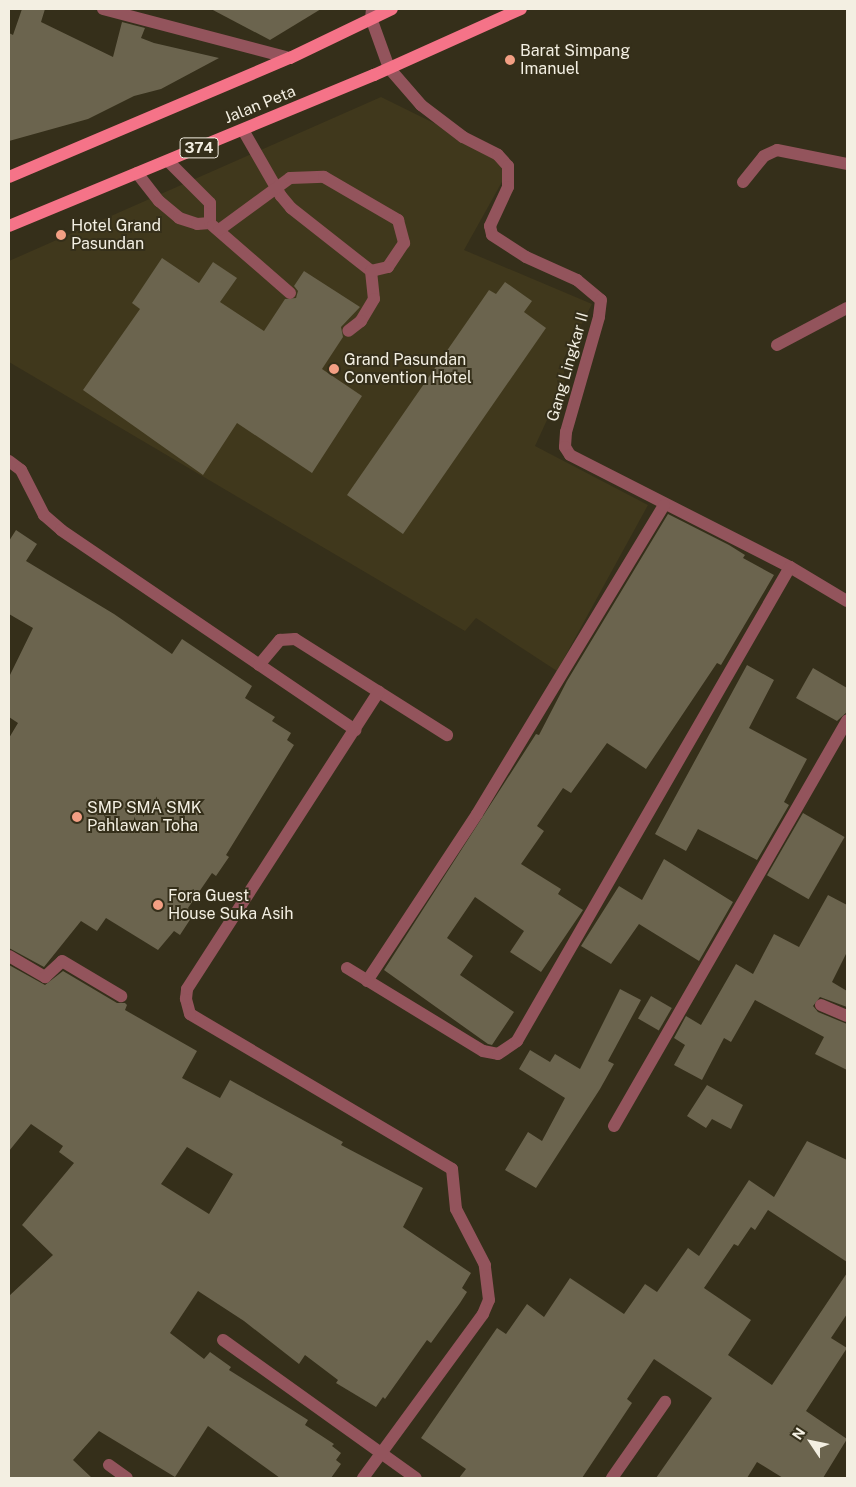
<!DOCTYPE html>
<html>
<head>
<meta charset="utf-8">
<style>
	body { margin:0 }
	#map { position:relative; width:856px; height:1487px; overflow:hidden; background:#352f1a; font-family:"Public Sans",sans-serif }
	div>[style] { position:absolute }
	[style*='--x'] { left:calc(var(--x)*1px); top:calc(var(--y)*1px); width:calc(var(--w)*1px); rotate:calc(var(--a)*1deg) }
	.built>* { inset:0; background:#40381c }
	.building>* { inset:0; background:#6b644e; transform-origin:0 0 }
	.service>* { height:12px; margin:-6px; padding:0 6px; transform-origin:6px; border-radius:6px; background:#93545c }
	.minor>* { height:12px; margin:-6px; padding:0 6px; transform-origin:6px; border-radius:6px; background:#93545c }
	.primary>* { height:12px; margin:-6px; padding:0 6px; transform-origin:6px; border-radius:6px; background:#f57388 }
	.dots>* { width:14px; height:14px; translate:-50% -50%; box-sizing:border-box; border:2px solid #352f1a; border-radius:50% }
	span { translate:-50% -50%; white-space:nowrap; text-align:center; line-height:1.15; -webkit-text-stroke:4px #352f1a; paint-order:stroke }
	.shield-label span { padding:1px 4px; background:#352f1a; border:1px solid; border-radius:4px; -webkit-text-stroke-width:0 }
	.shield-label { font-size:15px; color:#f3efe2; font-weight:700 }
	.poi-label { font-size:16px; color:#f3efe2 }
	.left { translate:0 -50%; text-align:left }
	.street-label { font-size:16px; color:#f3efe2 }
	.frame { position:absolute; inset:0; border:10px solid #f3efe2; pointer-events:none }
	.north { position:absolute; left:786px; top:1417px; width:50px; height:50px; -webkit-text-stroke:4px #352f1a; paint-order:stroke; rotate:304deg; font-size:14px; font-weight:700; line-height:20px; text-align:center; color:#f3efe2 }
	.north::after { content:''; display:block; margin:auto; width:18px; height:22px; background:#f3efe2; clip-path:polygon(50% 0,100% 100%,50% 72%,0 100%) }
</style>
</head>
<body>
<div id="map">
	<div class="built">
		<i style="clip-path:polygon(381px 97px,513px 162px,464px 250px,592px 304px,563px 360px,565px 381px,535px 446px,648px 505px,557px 671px,476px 618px,465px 631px,9px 362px,9px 261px)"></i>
	</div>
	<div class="building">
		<i style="clip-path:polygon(22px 9px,45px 9px,41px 22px,113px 57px,122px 22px,145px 28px,141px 38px,154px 43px,219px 58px,161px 89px,134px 96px,88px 119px,9px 141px,9px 33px,13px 35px)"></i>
		<i style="clip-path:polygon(211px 9px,321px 9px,270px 40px)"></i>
		<i style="clip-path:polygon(162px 258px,199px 283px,213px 262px,237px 278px,220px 302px,264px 331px,285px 299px,296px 298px,298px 291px,294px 286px,304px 271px,360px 307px,341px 327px,343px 337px,322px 369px,362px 396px,312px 473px,237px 423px,203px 475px,83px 390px,140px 309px,132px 303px)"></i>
		<i style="clip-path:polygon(505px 282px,532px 301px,524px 312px,546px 328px,403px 534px,347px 495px,489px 290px,496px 294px)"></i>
		<i style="clip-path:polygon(668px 514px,729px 545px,745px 555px,743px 558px,774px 575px,721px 665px,717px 663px,646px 769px,607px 743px,571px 793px,563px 788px,537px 826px,544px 831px,521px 864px,561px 889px,558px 894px,583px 910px,541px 972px,510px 952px,524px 931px,475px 897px,447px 938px,473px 956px,460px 975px,514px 1012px,492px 1045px,488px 1044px,384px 970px,536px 734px,539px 735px,567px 681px)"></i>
		<i style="clip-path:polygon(16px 530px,37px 544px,26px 561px,114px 614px,172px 654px,182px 639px,194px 647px,252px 686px,245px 698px,275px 717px,272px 721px,291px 733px,287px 740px,294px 745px,226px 855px,229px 857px,216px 876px,212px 873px,188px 908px,195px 912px,180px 935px,174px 931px,158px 950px,106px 918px,97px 931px,81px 921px,44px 967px,9px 948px,9px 738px,18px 723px,9px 717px,9px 677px,33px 628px,9px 614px,9px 541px)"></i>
		<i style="clip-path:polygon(747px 665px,774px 680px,749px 728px,807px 759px,784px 802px,789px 805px,757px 860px,698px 829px,686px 851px,655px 834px)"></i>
		<i style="clip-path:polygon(813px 668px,847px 688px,847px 712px,837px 721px,796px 698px)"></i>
		<i style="left:803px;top:813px;width:48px;height:72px;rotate:30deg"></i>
		<i style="clip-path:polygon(664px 859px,733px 902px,699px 961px,639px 924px,611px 964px,581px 946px,619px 886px,642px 900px)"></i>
		<i style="clip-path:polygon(828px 895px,847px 905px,847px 952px,832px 982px,847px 991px,847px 1007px,820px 997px,813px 1006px,818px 1012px,847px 1024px,847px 1070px,815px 1054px,824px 1037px,755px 1000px,731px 1042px,724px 1038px,702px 1080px,674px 1065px,685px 1045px,674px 1038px,686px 1016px,701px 1025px,736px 964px,753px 974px,774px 934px,799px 947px)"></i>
		<i style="clip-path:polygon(evenodd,9px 965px,45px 985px,63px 971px,117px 1003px,125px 1003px,127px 1005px,125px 1010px,197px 1051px,182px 1078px,220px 1098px,230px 1080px,343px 1142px,341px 1145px,423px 1188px,403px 1227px,471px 1273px,462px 1288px,467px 1292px,460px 1303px,431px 1343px,427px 1340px,385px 1399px,383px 1397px,376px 1407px,336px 1383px,338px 1380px,305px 1355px,299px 1364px,244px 1321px,198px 1291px,170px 1333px,204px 1359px,210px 1352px,231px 1367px,229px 1370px,308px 1420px,305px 1425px,334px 1444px,332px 1446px,341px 1453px,336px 1460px,341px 1464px,331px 1478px,280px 1478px,208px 1426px,175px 1477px,99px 1431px,73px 1460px,92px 1478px,9px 1478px,9px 1296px,53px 1255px,22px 1225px,74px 1163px,59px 1152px,63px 1146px,31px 1124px,9px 1151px,9px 965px,187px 1147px,233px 1174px,209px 1214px,161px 1184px,187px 1147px)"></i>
		<i style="clip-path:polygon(620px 989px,641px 1000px,608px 1061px,614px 1064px,600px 1089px,536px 1188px,505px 1170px,528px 1132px,542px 1141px,565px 1098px,519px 1069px,530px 1050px,550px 1062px,555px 1054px,580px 1069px)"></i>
		<i style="left:651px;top:996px;width:24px;height:26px;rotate:30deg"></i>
		<i style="clip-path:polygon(707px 1085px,743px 1105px,731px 1129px,712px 1119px,706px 1128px,687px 1116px)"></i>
		<i style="clip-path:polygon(807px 1141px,847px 1160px,847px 1262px,768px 1210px,755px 1230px,751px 1227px,738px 1246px,734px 1244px,704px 1288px,751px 1320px,728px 1355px,772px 1385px,847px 1273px,847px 1314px,831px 1338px,847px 1348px,806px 1411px,847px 1439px,823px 1478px,783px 1478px,757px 1462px,747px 1478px,656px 1478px,712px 1398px,654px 1359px,627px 1399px,632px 1403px,582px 1478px,459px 1478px,466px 1469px,421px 1438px,497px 1328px,506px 1334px,527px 1304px,544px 1317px,570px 1278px,624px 1314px,645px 1284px,657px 1292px,688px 1248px,699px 1256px,749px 1180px,774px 1197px)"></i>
	</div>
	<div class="service">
		<i style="--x:243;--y:130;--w:76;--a:60.1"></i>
		<i style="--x:281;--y:196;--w:16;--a:50"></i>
		<i style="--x:291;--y:208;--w:102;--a:38.2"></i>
		<i style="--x:371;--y:271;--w:28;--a:84"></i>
		<i style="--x:374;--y:299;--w:26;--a:121"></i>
		<i style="--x:361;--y:321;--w:16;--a:142"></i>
		<i style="--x:137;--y:173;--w:36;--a:52"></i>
		<i style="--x:159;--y:201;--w:26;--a:40"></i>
		<i style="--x:179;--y:218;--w:19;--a:18"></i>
		<i style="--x:197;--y:224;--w:13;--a:-4"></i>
		<i style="--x:210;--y:223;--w:20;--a:-90"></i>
		<i style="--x:210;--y:203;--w:59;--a:-135"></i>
		<i style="--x:213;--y:226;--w:102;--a:41"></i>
		<i style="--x:219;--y:230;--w:88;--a:-36.2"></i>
		<i style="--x:290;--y:178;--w:34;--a:-2"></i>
		<i style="--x:324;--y:177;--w:86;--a:30.2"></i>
		<i style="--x:398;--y:220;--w:24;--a:75"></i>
		<i style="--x:404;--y:243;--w:29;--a:124"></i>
		<i style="--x:388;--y:267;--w:17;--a:167"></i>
		<i style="--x:777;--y:345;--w:79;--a:-27.9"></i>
	</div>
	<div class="minor">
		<i style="--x:103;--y:9;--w:193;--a:14.7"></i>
		<i style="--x:372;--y:9;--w:9;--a:96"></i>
		<i style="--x:371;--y:18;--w:53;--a:70.2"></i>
		<i style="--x:389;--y:68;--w:49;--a:49.1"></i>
		<i style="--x:421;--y:105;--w:53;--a:37.3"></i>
		<i style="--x:463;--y:137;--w:39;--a:27"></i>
		<i style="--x:498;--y:155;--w:15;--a:48"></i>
		<i style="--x:508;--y:166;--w:21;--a:90"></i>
		<i style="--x:508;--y:187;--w:43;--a:114.8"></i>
		<i style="--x:490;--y:226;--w:9;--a:77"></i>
		<i style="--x:492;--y:235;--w:40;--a:32.9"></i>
		<i style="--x:526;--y:257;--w:56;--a:24.3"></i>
		<i style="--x:577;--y:280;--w:31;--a:40"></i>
		<i style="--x:601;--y:300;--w:17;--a:97"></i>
		<i style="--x:599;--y:317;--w:120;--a:106"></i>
		<i style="--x:566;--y:432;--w:15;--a:94"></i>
		<i style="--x:565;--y:447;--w:9;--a:58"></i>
		<i style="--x:570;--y:455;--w:247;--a:27"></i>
		<i style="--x:790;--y:567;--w:66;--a:30.8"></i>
		<i style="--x:743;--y:182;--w:33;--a:-51"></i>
		<i style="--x:764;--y:156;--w:14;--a:-25"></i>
		<i style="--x:777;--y:150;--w:71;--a:11.3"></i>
		<i style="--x:9;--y:461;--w:15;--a:37"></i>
		<i style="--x:21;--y:470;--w:51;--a:62.9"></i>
		<i style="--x:44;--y:515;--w:23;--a:41"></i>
		<i style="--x:61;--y:530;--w:356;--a:34.2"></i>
		<i style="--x:259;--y:665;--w:33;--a:-50"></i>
		<i style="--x:280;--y:640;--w:15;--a:-4"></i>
		<i style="--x:295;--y:639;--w:180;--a:32.3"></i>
		<i style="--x:9;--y:956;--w:42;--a:30.3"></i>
		<i style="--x:45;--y:977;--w:23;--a:-43"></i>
		<i style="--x:62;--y:961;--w:69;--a:30.7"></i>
		<i style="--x:347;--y:968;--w:159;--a:31.4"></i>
		<i style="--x:483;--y:1051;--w:15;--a:11"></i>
		<i style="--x:498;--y:1054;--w:23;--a:-34"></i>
		<i style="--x:517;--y:1041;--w:547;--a:-60.06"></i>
		<i style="--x:367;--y:981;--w:200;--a:-56.6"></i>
		<i style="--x:477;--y:814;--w:361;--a:-58.8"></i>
		<i style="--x:821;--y:1005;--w:28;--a:23"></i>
		<i style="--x:614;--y:1126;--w:468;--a:-60.1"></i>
		<i style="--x:223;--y:1340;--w:237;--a:35.6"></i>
		<i style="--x:109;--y:1465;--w:22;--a:36"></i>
		<i style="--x:363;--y:1478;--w:203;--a:-53.8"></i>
		<i style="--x:483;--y:1314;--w:15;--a:-67"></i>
		<i style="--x:489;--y:1300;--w:35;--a:-97"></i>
		<i style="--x:485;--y:1265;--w:63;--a:-117.4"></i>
		<i style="--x:456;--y:1209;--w:40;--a:-95.7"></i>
		<i style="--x:452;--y:1169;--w:304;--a:-149.4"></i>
		<i style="--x:190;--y:1014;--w:16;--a:-105"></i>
		<i style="--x:186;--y:999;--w:10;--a:-84"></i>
		<i style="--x:187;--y:989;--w:354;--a:-57.2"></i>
		<i style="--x:612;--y:1478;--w:93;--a:-55.1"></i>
	</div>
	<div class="primary">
		<i style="--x:9;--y:177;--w:305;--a:-23"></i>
		<i style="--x:290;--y:58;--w:113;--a:-25.7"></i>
		<i style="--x:9;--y:226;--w:395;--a:-22.5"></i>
		<i style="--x:374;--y:75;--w:161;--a:-24.2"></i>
	</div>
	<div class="dots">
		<i style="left:510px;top:60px;background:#f39f84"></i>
		<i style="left:61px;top:235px;background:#f39f84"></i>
		<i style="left:334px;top:369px;background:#f39f84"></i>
		<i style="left:77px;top:817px;background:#f39f84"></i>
		<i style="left:158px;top:905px;background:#f39f84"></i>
	</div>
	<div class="shield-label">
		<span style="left:199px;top:148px">374</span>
	</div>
	<div class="poi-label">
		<span class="left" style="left:520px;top:60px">Barat Simpang<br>Imanuel</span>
		<span class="left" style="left:71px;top:235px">Hotel Grand<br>Pasundan</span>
		<span class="left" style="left:344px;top:369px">Grand Pasundan<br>Convention Hotel</span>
		<span class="left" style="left:87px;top:817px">SMP SMA SMK<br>Pahlawan Toha</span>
		<span class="left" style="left:168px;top:905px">Fora Guest<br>House Suka Asih</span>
	</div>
	<div class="street-label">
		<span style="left:260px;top:105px;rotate:-22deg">Jalan Peta</span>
		<span style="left:568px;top:367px;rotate:-74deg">Gang Lingkar II</span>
	</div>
	<div class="frame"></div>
	<div class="north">N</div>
</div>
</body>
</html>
